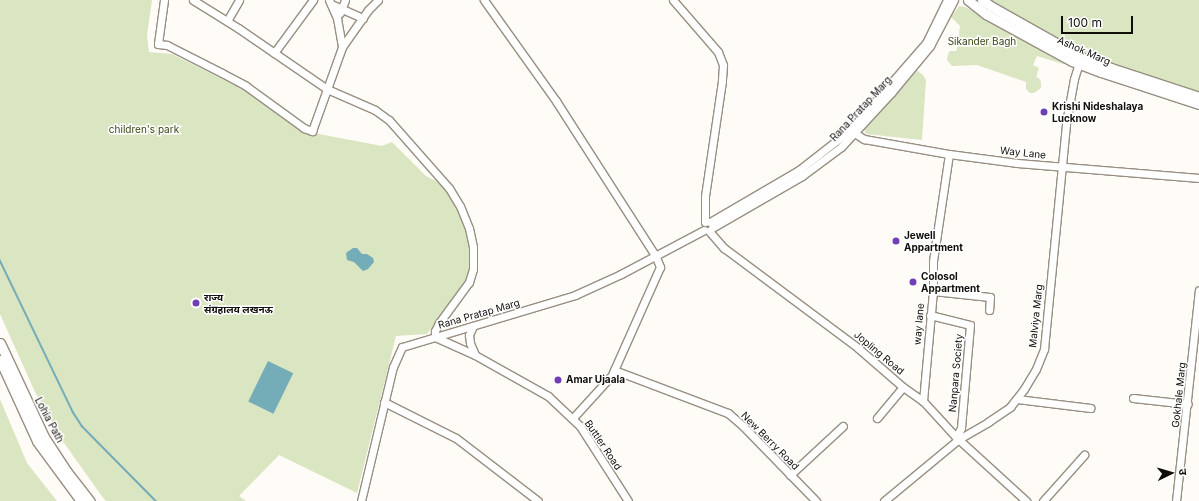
<!DOCTYPE html>
<html>
<head>
<meta charset="utf-8">
<style>
	body { margin:0 }
	#map { position:relative; width:1199px; height:501px; overflow:hidden; background:#fffbf6; font-family:Inter,"Noto Sans Devanagari",sans-serif }
	div>[style] { position:absolute }
	[style*='--x'] { left:calc(var(--x)*1px); top:calc(var(--y)*1px); width:calc(var(--w)*1px); rotate:calc(var(--a)*1deg) }
	.green>* { inset:0; background:#dae5c1 }
	.water>* { inset:0; background:#74acb8; transform-origin:0 0 }
	.stream>* { height:1.5px; margin:-0.75px; padding:0 0.75px; transform-origin:0.75px; border-radius:0.75px; background:#74acb8 }
	.roads { filter:drop-shadow(1px 0 #988f83) drop-shadow(-1px 0 #988f83) drop-shadow(0 1px #988f83) drop-shadow(0 -1px #988f83) }
	.minor>* { height:7px; margin:-3.5px; padding:0 3.5px; transform-origin:3.5px; border-radius:3.5px; background:#fff }
	.major>* { height:9px; margin:-4.5px; padding:0 4.5px; transform-origin:4.5px; border-radius:4.5px; background:#fff }
	.dots>* { width:11px; height:11px; translate:-50% -50%; box-sizing:border-box; border:2px solid #fff; border-radius:50% }
	span { translate:-50% -50%; white-space:nowrap; text-align:center; line-height:1.15; -webkit-text-stroke:3px #fff; paint-order:stroke }
	.park-label { font-size:10px; color:#364210 }
	.street-label { font-size:10px; color:#110e0a }
	.poi-label { font-size:10px; color:#110e0a; font-weight:700 }
	.left { translate:0 -50%; text-align:left }
	.north { position:absolute; left:1151px; top:453px; width:40px; height:40px; -webkit-text-stroke:3px #fff; paint-order:stroke; rotate:85deg; font-size:11px; font-weight:700; line-height:16px; text-align:center; color:#110e0a }
	.north::after { content:''; display:block; margin:auto; width:14px; height:18px; background:#110e0a; clip-path:polygon(50% 0,100% 100%,50% 72%,0 100%) }
	.scale { position:absolute; left:1061px; top:16px; width:72px; height:18px; box-sizing:border-box; border:2px solid #110e0a; border-top:0; padding-left:5px; font-size:12px; line-height:14px; white-space:nowrap; color:#110e0a; -webkit-text-stroke:3px #fff; paint-order:stroke }
</style>
</head>
<body>
<div id="map">
	<div class="green">
		<i style="clip-path:polygon(0 0,152px 0,147px 35px,149px 52px,172px 54px,248px 92px,303px 131px,382px 146px,392px 142px,426px 176px,440px 183px,455px 203px,468px 233px,471px 262px,468px 276px,462px 288px,427px 334px,396px 336px,357px 493px,279px 455px,239px 496px,246px 501px,106px 501px,101px 495px,62px 440px,35px 392px,0 314px)"></i>
		<i style="clip-path:polygon(984px 0,1199px 0,1199px 94px,1090px 57px)"></i>
		<i style="clip-path:polygon(959px 6px,965px 7px,1073px 64px,1063px 64px,1037px 56px,1033px 65px,1039px 68px,1036px 77px,1039px 78px,1041px 82px,1041px 88px,1034px 93px,1030px 93px,1026px 89px,1026px 82px,977px 65px,952px 66px,947px 60px,948px 54px,950px 51px,956px 51px,957px 49px,960px 26px,951px 17px)"></i>
		<i style="clip-path:polygon(915px 69px,923px 75px,926px 80px,922px 140px,866px 134px,864px 129px)"></i>
		<i style="clip-path:polygon(0 399px,27px 463px,57px 501px,0 501px)"></i>
	</div>
	<div class="water">
		<i style="clip-path:polygon(353px 248px,357px 248px,362px 254px,367px 254px,373px 258px,374px 262px,368px 269px,363px 271px,354px 262px,347px 260px,346px 253px)"></i>
		<i style="left:268px;top:361px;width:28px;height:45px;rotate:26deg"></i>
	</div>
	<div class="stream">
		<i style="--x:0;--y:260;--w:169;--a:64.3"></i>
		<i style="--x:73;--y:412;--w:17;--a:57"></i>
		<i style="--x:82;--y:426;--w:105;--a:45.4"></i>
	</div>
	<div class="roads">
		<div class="minor">
			<i style="--x:164;--y:0;--w:44;--a:97.8"></i>
			<i style="--x:158;--y:44;--w:9;--a:6"></i>
			<i style="--x:167;--y:45;--w:62;--a:27"></i>
			<i style="--x:222;--y:73;--w:27;--a:28"></i>
			<i style="--x:246;--y:86;--w:72;--a:35.9"></i>
			<i style="--x:304;--y:128;--w:9;--a:21"></i>
			<i style="--x:312;--y:131;--w:89;--a:-70.3"></i>
			<i style="--x:342;--y:47;--w:45;--a:-54.9"></i>
			<i style="--x:368;--y:10;--w:14;--a:-45"></i>
			<i style="--x:193;--y:0;--w:53;--a:31.9"></i>
			<i style="--x:238;--y:28;--w:108;--a:34.4"></i>
			<i style="--x:327;--y:89;--w:52;--a:23.6"></i>
			<i style="--x:375;--y:110;--w:17;--a:36"></i>
			<i style="--x:389;--y:120;--w:91;--a:48.6"></i>
			<i style="--x:449;--y:188;--w:21;--a:59"></i>
			<i style="--x:460;--y:206;--w:24;--a:68"></i>
			<i style="--x:469;--y:228;--w:19;--a:78"></i>
			<i style="--x:473;--y:247;--w:22;--a:90"></i>
			<i style="--x:473;--y:269;--w:14;--a:107"></i>
			<i style="--x:469;--y:282;--w:51;--a:126.2"></i>
			<i style="--x:439;--y:323;--w:9;--a:117"></i>
			<i style="--x:435;--y:331;--w:6;--a:90"></i>
			<i style="--x:435;--y:337;--w:44;--a:24.2"></i>
			<i style="--x:475;--y:355;--w:84;--a:29.3"></i>
			<i style="--x:548;--y:396;--w:44;--a:43.2"></i>
			<i style="--x:580;--y:426;--w:89;--a:57.4"></i>
			<i style="--x:329;--y:0;--w:20;--a:66"></i>
			<i style="--x:337;--y:18;--w:29;--a:80"></i>
			<i style="--x:484;--y:0;--w:124;--a:54.5"></i>
			<i style="--x:556;--y:101;--w:185;--a:57.3"></i>
			<i style="--x:656;--y:257;--w:11;--a:68"></i>
			<i style="--x:660;--y:267;--w:118;--a:114"></i>
			<i style="--x:612;--y:375;--w:59;--a:132.3"></i>
			<i style="--x:673;--y:0;--w:69;--a:49.1"></i>
			<i style="--x:718;--y:52;--w:14;--a:69"></i>
			<i style="--x:723;--y:65;--w:16;--a:94"></i>
			<i style="--x:722;--y:81;--w:116;--a:98.4"></i>
			<i style="--x:705;--y:196;--w:26;--a:90"></i>
			<i style="--x:331;--y:4;--w:35;--a:24"></i>
			<i style="--x:340;--y:13;--w:14;--a:-69"></i>
			<i style="--x:227;--y:21;--w:24;--a:-60"></i>
			<i style="--x:274;--y:53;--w:66;--a:-53.7"></i>
			<i style="--x:850;--y:130;--w:17;--a:33"></i>
			<i style="--x:864;--y:139;--w:86;--a:10"></i>
			<i style="--x:949;--y:154;--w:69;--a:7.5"></i>
			<i style="--x:1017;--y:163;--w:183;--a:4.7"></i>
			<i style="--x:710;--y:222;--w:103;--a:-30.3"></i>
			<i style="--x:799;--y:170;--w:65;--a:-38.1"></i>
			<i style="--x:850;--y:130;--w:116;--a:-48.9"></i>
			<i style="--x:926;--y:43;--w:48;--a:-64"></i>
			<i style="--x:712;--y:228;--w:104;--a:-30"></i>
			<i style="--x:802;--y:176;--w:49;--a:-36.6"></i>
			<i style="--x:841;--y:147;--w:74;--a:-47.2"></i>
			<i style="--x:891;--y:93;--w:61;--a:-50.3"></i>
			<i style="--x:930;--y:46;--w:52;--a:-62.4"></i>
			<i style="--x:709;--y:231;--w:23;--a:49"></i>
			<i style="--x:724;--y:248;--w:167;--a:36.7"></i>
			<i style="--x:858;--y:348;--w:60;--a:40.9"></i>
			<i style="--x:903;--y:387;--w:24;--a:35"></i>
			<i style="--x:923;--y:401;--w:49;--a:47.5"></i>
			<i style="--x:956;--y:437;--w:95;--a:42.4"></i>
			<i style="--x:933;--y:291;--w:57;--a:6"></i>
			<i style="--x:990;--y:297;--w:13;--a:94"></i>
			<i style="--x:930;--y:315;--w:41;--a:14"></i>
			<i style="--x:970;--y:325;--w:103;--a:95"></i>
			<i style="--x:961;--y:428;--w:10;--a:119"></i>
			<i style="--x:473;--y:326;--w:10;--a:114"></i>
			<i style="--x:469;--y:335;--w:8;--a:83"></i>
			<i style="--x:470;--y:343;--w:13;--a:67"></i>
			<i style="--x:614;--y:370;--w:122;--a:20.7"></i>
			<i style="--x:728;--y:413;--w:20;--a:41"></i>
			<i style="--x:743;--y:426;--w:105;--a:45.8"></i>
			<i style="--x:1133;--y:398;--w:55;--a:6.2"></i>
			<i style="--x:1017;--y:399;--w:74;--a:7"></i>
			<i style="--x:923;--y:401;--w:110;--a:-84.8"></i>
			<i style="--x:933;--y:291;--w:30;--a:-90"></i>
			<i style="--x:933;--y:261;--w:108;--a:-81.5"></i>
			<i style="--x:384;--y:402;--w:80;--a:26.6"></i>
			<i style="--x:456;--y:438;--w:103;--a:37.5"></i>
			<i style="--x:877;--y:418;--w:40;--a:-50"></i>
			<i style="--x:790;--y:475;--w:72;--a:-42.8"></i>
			<i style="--x:361;--y:501;--w:138;--a:-76.6"></i>
			<i style="--x:393;--y:367;--w:22;--a:-66"></i>
			<i style="--x:402;--y:347;--w:181;--a:-16.7"></i>
			<i style="--x:575;--y:295;--w:51;--a:-24.5"></i>
			<i style="--x:621;--y:274;--w:94;--a:-27.9"></i>
			<i style="--x:884;--y:501;--w:97;--a:-39.6"></i>
			<i style="--x:959;--y:439;--w:34;--a:-30"></i>
			<i style="--x:988;--y:422;--w:27;--a:-34"></i>
			<i style="--x:1010;--y:407;--w:23;--a:-52"></i>
			<i style="--x:1024;--y:389;--w:23;--a:-59"></i>
			<i style="--x:1036;--y:369;--w:22;--a:-68"></i>
			<i style="--x:1044;--y:349;--w:227;--a:-84.4"></i>
			<i style="--x:1066;--y:123;--w:45;--a:-79.7"></i>
			<i style="--x:1074;--y:79;--w:17;--a:-73"></i>
			<i style="--x:1043;--y:501;--w:62;--a:-48.3"></i>
			<i style="--x:1176;--y:501;--w:212;--a:-83.8"></i>
		</div>
		<div class="major">
			<i style="--x:968;--y:0;--w:23;--a:38"></i>
			<i style="--x:986;--y:14;--w:98;--a:28.7"></i>
			<i style="--x:1072;--y:61;--w:31;--a:21"></i>
			<i style="--x:1101;--y:72;--w:103;--a:18.1"></i>
			<i style="--x:982;--y:0;--w:12;--a:35"></i>
			<i style="--x:992;--y:7;--w:102;--a:29.3"></i>
			<i style="--x:1081;--y:57;--w:32;--a:20"></i>
			<i style="--x:1111;--y:68;--w:93;--a:18.2"></i>
			<i style="--x:0;--y:343;--w:104;--a:64.9"></i>
			<i style="--x:44;--y:437;--w:42;--a:56.7"></i>
			<i style="--x:67;--y:472;--w:37;--a:52"></i>
			<i style="--x:0;--y:360;--w:89;--a:65.4"></i>
			<i style="--x:37;--y:441;--w:74;--a:53.7"></i>
		</div>
	</div>
	<div class="dots">
		<i style="left:1044px;top:112px;background:#703eb5"></i>
		<i style="left:896px;top:241px;background:#703eb5"></i>
		<i style="left:913px;top:282px;background:#703eb5"></i>
		<i style="left:196px;top:303px;background:#703eb5"></i>
		<i style="left:558px;top:380px;background:#703eb5"></i>
	</div>
	<div class="park-label">
		<span style="left:982px;top:42px">Sikander Bagh</span>
		<span style="left:144px;top:130px">children's park</span>
	</div>
	<div class="street-label">
		<span style="left:1084px;top:51px;rotate:24deg">Ashok Marg</span>
		<span style="left:861px;top:109px;rotate:-47deg">Rana Pratap Marg</span>
		<span style="left:1023px;top:153px;rotate:6deg">Way Lane</span>
		<span style="left:479px;top:314px;rotate:-16deg">Rana Pratap Marg</span>
		<span style="left:1036px;top:316px;rotate:-84deg">Malviya Marg</span>
		<span style="left:919px;top:324px;rotate:-85deg">way lane</span>
		<span style="left:879px;top:353px;rotate:40deg">Jopling Road</span>
		<span style="left:956px;top:373px;rotate:-85deg">Nanpara Society</span>
		<span style="left:1179px;top:395px;rotate:-84deg">Gokhale Marg</span>
		<span style="left:49px;top:420px;rotate:62deg">Lohia Path</span>
		<span style="left:770px;top:441px;rotate:45deg">New Berry Road</span>
		<span style="left:603px;top:445px;rotate:56deg">Buttler Road</span>
	</div>
	<div class="poi-label">
		<span class="left" style="left:1052px;top:112px">Krishi Nideshalaya<br>Lucknow</span>
		<span class="left" style="left:904px;top:241px">Jewell<br>Appartment</span>
		<span class="left" style="left:921px;top:282px">Colosol<br>Appartment</span>
		<span class="left" style="left:204px;top:303px">राज्य<br>संग्रहालय लखनऊ</span>
		<span class="left" style="left:566px;top:380px">Amar Ujaala</span>
	</div>
	<div class="north">उ</div>
	<div class="scale">100 m</div>
</div>
</body>
</html>
